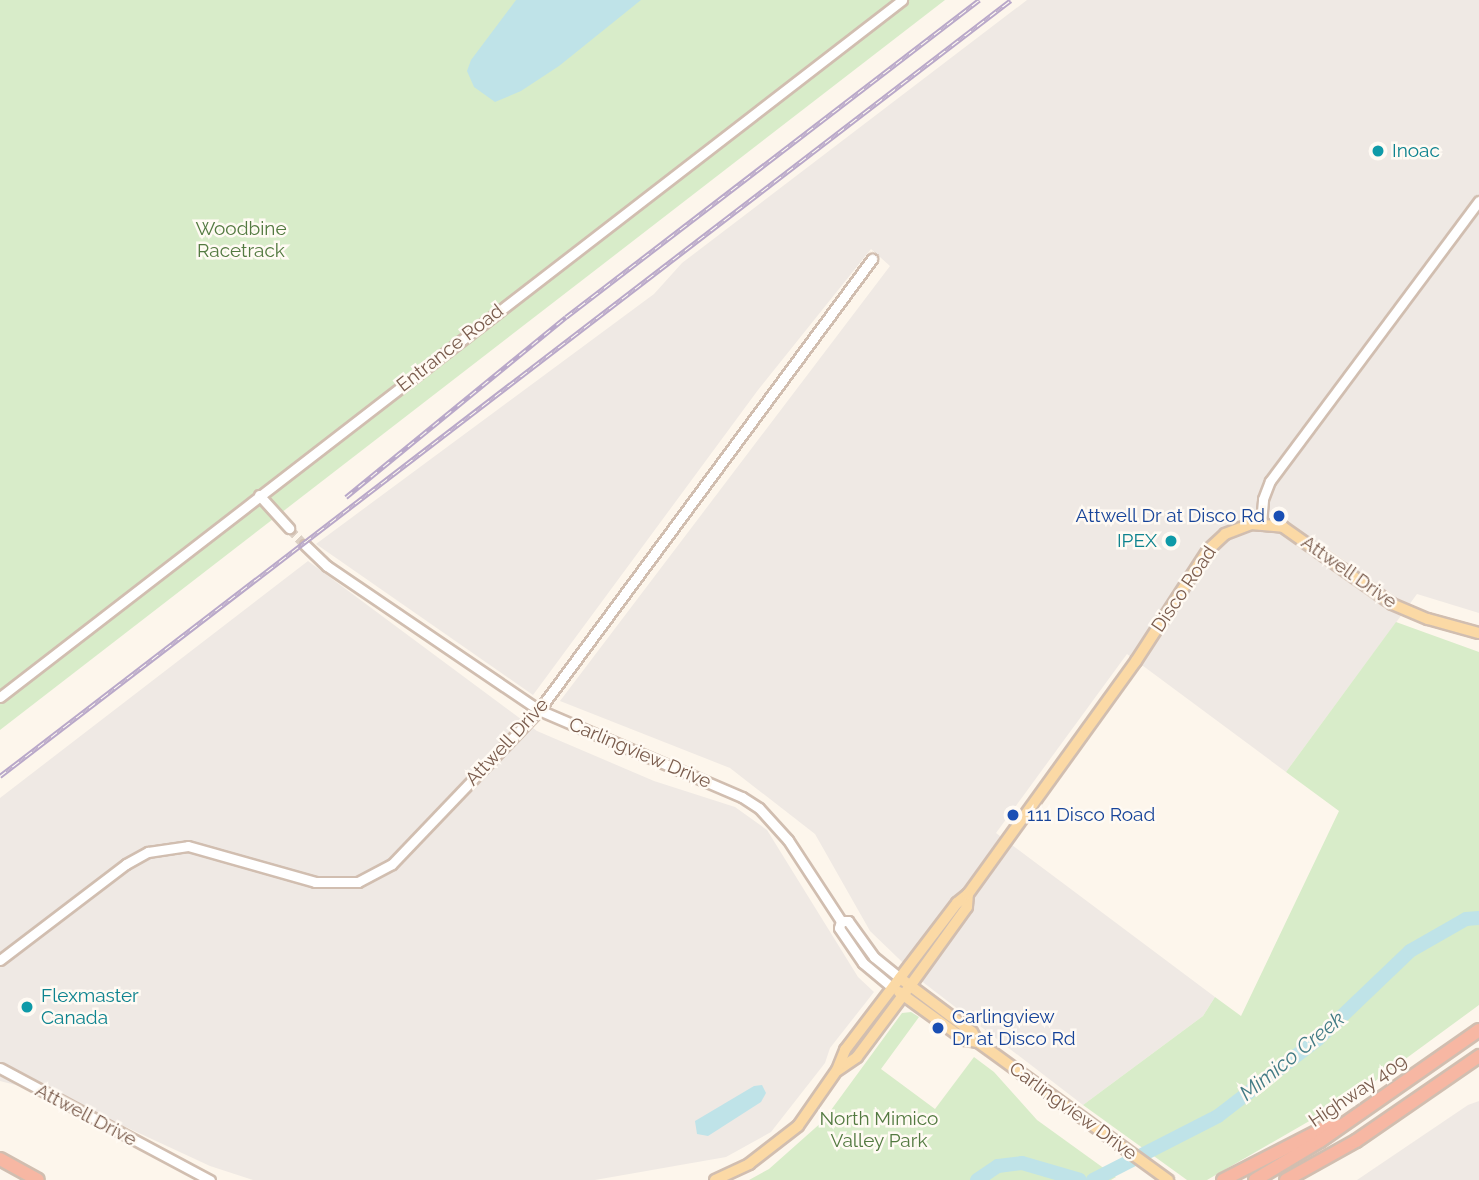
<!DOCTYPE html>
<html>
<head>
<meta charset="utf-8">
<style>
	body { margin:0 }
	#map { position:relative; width:1479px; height:1180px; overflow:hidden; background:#fdf6ec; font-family:Raleway,sans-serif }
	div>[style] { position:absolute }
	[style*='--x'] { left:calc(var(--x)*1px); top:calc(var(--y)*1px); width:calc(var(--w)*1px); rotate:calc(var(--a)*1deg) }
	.industrial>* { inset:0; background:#efe9e4 }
	.green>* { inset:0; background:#d8ecc9 }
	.water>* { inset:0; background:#bfe3e8 }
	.river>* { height:14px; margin:-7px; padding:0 7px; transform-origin:7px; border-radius:7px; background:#bfe3e8 }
	.minor-tunnel>* { height:9px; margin-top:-4.5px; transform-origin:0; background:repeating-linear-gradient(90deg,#dcd0c4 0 9px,transparent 0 13.5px) }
	.roads { filter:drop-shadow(2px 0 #d1beb0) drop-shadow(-2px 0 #d1beb0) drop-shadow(0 2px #d1beb0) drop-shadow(0 -2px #d1beb0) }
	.minor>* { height:9px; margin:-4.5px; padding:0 4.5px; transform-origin:4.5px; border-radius:4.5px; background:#fff }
	.major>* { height:10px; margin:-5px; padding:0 5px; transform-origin:5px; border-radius:5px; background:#fbd9a5 }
	.highway>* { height:12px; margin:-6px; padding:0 6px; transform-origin:6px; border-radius:6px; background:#f7b7a3 }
	.rail>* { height:5px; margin-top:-2.5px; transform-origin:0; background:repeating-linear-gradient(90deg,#fffaf3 0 8px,#b9a8c9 0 16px); box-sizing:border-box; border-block:2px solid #b9a8c9 }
	.dots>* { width:19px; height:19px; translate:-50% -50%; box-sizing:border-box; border:4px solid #fffaf3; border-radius:50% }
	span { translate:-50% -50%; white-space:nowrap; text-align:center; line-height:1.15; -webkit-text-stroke:5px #fffaf3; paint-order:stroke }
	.culture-label { font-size:19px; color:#0d838f }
	.left { translate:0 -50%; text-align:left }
	.right { translate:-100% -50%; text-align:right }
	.park-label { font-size:19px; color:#537a41 }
	.street-label { font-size:19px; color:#7a5c4d }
	.transit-label { font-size:19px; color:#164399 }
	.water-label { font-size:21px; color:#437c86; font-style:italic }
</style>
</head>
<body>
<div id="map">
	<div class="industrial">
		<i style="clip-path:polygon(1027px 0,1479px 0,1479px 613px,1417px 594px,1286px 772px,1127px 654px,996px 833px,1215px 997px,1203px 1016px,1083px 1105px,924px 983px,870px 931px,815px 834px,730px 768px,560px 701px,890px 266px,871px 249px,758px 390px,533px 695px,316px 544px,654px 294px,682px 263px)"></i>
		<i style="clip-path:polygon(308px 561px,537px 731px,654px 781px,735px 807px,767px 830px,858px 977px,874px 992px,830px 1048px,825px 1063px,771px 1132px,726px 1157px,595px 1180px,253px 1180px,210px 1166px,59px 1096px,0 1081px,0 798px)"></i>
		<i style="clip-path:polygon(1479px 1101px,1479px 1180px,1357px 1180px,1468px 1105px)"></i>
	</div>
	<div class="green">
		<i style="clip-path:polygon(0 0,945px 0,0 730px)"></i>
		<i style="clip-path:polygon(1396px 622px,1479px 652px,1479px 1005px,1363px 1090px,1207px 1180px,1187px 1180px,1083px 1105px,1203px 1016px,1215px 997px,1241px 1016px,1339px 811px,1286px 772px)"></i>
		<i style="clip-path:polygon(911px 1012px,919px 1017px,881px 1069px,935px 1109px,974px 1057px,994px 1072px,1037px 1120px,1116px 1177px,1111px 1180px,749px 1180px,769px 1169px,823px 1121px,902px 1013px)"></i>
	</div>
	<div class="water">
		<i style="clip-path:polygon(516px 0,641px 0,559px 66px,521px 91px,495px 102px,474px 87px,467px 71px,471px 60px)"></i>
		<i style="clip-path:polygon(762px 1085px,766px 1093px,761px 1102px,708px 1136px,697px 1134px,695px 1121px,754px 1086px)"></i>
	</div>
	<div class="river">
		<i style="--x:977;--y:1180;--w:25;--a:-34"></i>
		<i style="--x:998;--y:1166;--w:24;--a:-7"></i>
		<i style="--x:1022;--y:1163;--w:60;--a:16.3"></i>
		<i style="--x:1093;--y:1180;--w:140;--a:-27.1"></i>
		<i style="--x:1218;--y:1116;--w:126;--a:-37.6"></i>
		<i style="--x:1318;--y:1039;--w:127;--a:-43.7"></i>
		<i style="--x:1410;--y:951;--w:64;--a:-29.7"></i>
		<i style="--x:1466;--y:919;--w:13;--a:-4"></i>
	</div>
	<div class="minor-tunnel">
		<i style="--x:289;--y:528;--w:23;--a:47"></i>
	</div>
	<div class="roads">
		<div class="minor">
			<i style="--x:259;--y:495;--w:45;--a:47.7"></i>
			<i style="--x:1261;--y:523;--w:24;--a:-85"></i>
			<i style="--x:1263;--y:499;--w:19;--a:-69"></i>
			<i style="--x:1270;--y:481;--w:349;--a:-53.3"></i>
			<i style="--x:305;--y:545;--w:30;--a:44"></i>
			<i style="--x:327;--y:566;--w:256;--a:34.2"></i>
			<i style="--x:539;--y:710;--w:221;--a:23.2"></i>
			<i style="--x:742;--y:797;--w:20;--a:33"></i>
			<i style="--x:759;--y:808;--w:43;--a:47.8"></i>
			<i style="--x:788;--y:840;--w:97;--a:56.8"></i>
			<i style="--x:841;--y:921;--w:7;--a:106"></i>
			<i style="--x:839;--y:928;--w:42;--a:55.6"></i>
			<i style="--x:863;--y:963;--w:38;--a:40"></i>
			<i style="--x:0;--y:697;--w:1140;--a:-37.69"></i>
			<i style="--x:841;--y:921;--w:7;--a:0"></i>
			<i style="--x:848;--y:921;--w:44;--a:54.2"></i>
			<i style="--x:874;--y:957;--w:33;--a:39"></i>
			<i style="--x:0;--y:960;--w:158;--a:-37.3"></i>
			<i style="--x:126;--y:864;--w:25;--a:-29"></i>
			<i style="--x:148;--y:852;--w:40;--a:-8.5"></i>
			<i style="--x:188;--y:846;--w:132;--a:15.8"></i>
			<i style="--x:315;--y:882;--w:43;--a:0"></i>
			<i style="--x:358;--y:882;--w:38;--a:-28"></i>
			<i style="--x:392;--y:864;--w:213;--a:-46.3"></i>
			<i style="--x:539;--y:710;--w:561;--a:-53.56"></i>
			<i style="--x:0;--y:1068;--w:238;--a:28.1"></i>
		</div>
		<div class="major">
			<i style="--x:900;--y:978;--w:90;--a:36.9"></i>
			<i style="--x:972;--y:1032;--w:12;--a:59"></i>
			<i style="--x:978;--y:1042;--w:235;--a:36"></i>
			<i style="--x:899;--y:992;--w:82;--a:36"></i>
			<i style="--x:965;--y:1040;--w:13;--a:9"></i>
			<i style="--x:838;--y:1070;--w:23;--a:-34"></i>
			<i style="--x:857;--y:1057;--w:89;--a:-53.3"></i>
			<i style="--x:910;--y:986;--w:97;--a:-54.2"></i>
			<i style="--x:967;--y:907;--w:13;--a:-86"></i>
			<i style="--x:715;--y:1180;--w:38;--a:-25"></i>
			<i style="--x:749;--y:1164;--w:62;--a:-37.8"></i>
			<i style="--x:798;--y:1126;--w:68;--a:-55.1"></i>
			<i style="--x:837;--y:1070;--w:22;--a:-68"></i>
			<i style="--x:845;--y:1050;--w:185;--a:-52.7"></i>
			<i style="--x:957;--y:903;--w:14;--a:-39"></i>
			<i style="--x:968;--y:894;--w:287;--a:-54.2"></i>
			<i style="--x:1136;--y:661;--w:132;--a:-57"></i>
			<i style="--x:1208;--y:550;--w:23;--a:-43"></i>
			<i style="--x:1225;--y:534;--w:28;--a:-21"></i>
			<i style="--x:1251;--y:524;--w:32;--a:5"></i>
			<i style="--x:1283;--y:527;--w:133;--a:35.2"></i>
			<i style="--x:1392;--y:604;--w:39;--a:23"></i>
			<i style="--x:1428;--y:619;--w:53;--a:15.4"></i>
		</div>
		<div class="highway">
			<i style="--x:0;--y:1159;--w:43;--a:28.9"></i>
			<i style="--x:1223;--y:1180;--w:125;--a:-27.2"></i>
			<i style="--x:1255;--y:1180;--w:76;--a:-31"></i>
			<i style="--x:1320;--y:1141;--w:194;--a:-34.9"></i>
			<i style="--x:1286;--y:1180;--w:80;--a:-29.1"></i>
			<i style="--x:1356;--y:1141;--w:150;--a:-34.6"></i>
		</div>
	</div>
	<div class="rail">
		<i style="--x:346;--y:497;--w:284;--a:-39.3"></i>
		<i style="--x:566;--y:317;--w:521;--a:-37.51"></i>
		<i style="--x:0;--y:776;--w:1274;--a:-37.51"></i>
	</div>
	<div class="dots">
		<i style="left:1378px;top:151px;background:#0f9aa8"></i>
		<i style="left:1279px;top:516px;background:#1a4fb4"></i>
		<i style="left:1171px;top:541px;background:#0f9aa8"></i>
		<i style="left:1013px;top:815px;background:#1a4fb4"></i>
		<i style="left:27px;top:1007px;background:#0f9aa8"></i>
		<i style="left:938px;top:1028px;background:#1a4fb4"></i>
	</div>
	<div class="culture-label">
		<span class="left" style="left:1392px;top:151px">Inoac</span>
		<span class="right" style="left:1157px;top:541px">IPEX</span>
		<span class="left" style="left:41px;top:1007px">Flexmaster<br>Canada</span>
	</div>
	<div class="park-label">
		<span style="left:241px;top:240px">Woodbine<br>Racetrack</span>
		<span style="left:879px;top:1130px">North Mimico<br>Valley Park</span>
	</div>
	<div class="street-label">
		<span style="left:450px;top:348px;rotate:-38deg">Entrance Road</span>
		<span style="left:1349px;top:572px;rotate:35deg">Attwell Drive</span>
		<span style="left:1184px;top:589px;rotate:-56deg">Disco Road</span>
		<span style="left:507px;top:742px;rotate:-47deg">Attwell Drive</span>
		<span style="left:640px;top:753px;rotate:23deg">Carlingview Drive</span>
		<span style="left:1358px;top:1091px;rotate:-34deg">Highway 409</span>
		<span style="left:1073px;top:1111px;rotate:36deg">Carlingview Drive</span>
		<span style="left:86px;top:1115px;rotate:28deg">Attwell Drive</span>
	</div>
	<div class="transit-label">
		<span class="right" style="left:1265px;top:516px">Attwell Dr at Disco Rd</span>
		<span class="left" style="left:1027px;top:815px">111 Disco Road</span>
		<span class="left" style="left:952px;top:1028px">Carlingview<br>Dr at Disco Rd</span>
	</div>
	<div class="water-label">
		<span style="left:1292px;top:1056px;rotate:-39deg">Mimico Creek</span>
	</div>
</div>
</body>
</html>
